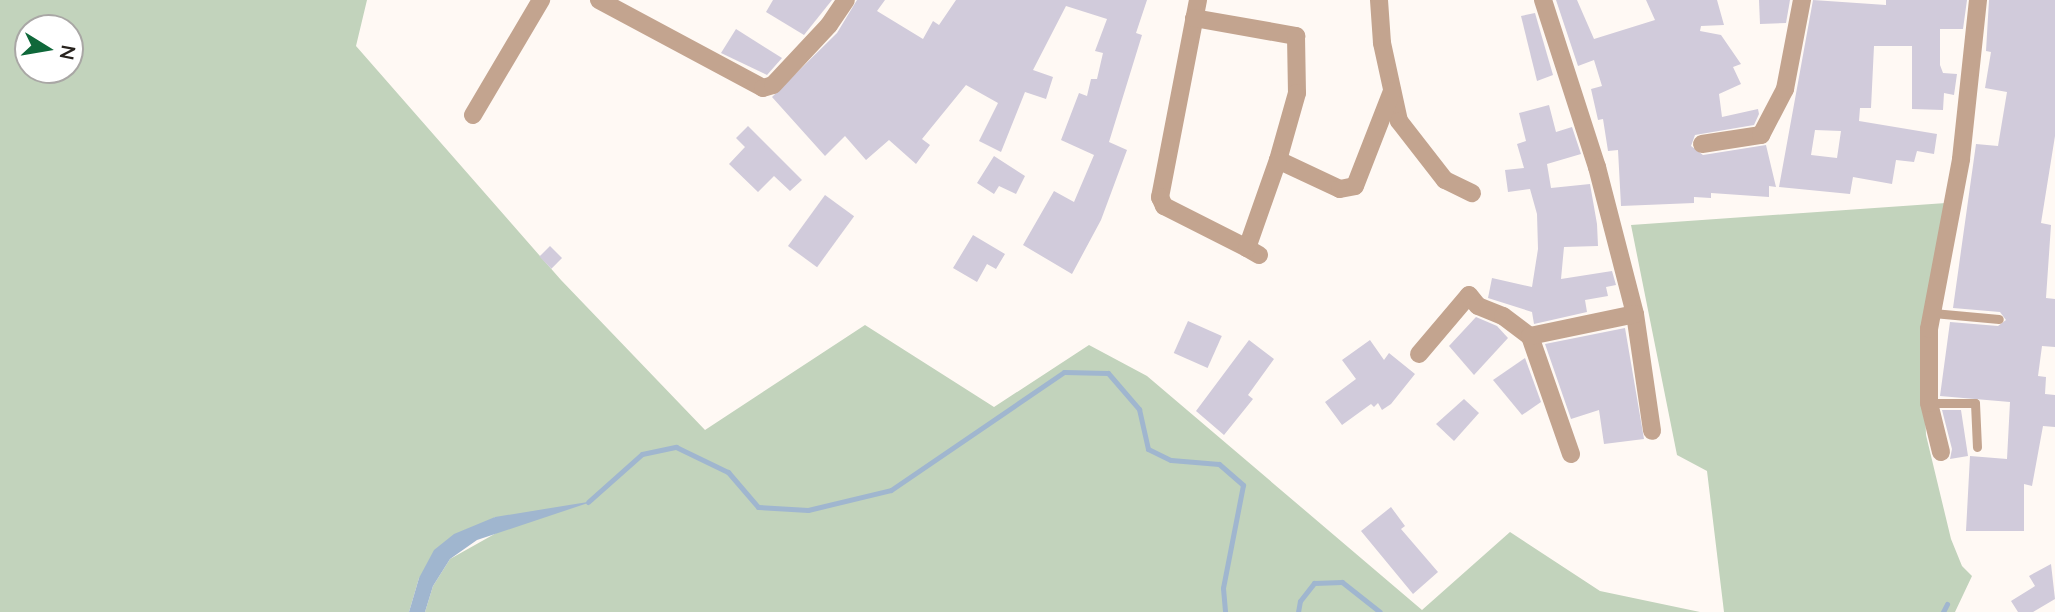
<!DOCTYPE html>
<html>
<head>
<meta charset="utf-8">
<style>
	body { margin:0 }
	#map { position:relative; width:2055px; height:612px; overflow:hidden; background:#fff9f4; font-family:Lato,sans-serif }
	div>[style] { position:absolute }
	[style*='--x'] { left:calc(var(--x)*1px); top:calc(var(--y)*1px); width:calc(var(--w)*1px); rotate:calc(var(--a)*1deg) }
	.green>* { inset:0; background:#c2d3bc }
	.water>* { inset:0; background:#a0b6cf }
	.stream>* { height:5px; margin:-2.5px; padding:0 2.5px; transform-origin:2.5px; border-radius:2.5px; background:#a0b6cf }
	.building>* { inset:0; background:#d1cbdb; transform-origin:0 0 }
	.service>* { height:9px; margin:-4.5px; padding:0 4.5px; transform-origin:4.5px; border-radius:4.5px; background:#c3a48f }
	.minor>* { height:18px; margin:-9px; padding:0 9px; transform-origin:9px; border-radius:9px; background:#c3a48f }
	span { translate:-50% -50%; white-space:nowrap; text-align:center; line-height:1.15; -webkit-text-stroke:7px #fff; paint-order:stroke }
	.north { position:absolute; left:14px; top:14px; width:70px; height:70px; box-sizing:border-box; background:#fff; border:2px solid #a9a7a5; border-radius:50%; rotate:101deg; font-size:19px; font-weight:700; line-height:28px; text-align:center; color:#28231e }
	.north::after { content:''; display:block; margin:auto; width:24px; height:32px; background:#0f683a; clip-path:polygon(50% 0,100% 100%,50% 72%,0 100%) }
</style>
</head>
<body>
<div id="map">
	<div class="green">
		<i style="clip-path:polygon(evenodd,0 0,367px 0,356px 46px,561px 280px,705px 430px,865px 325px,994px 407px,1089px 345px,1147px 376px,1422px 610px,1510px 532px,1600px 591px,1700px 612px,425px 612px,433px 586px,450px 559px,507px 527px,495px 517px,419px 578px,409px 612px,0 612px,0 0,28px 28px,70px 28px,70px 70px,28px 70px,28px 28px)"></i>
		<i style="clip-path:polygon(1946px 203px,1922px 329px,1926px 435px,1951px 539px,1962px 566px,1972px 576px,1955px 612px,1724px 612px,1707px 471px,1677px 455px,1631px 225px)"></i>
	</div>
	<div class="water">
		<i style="clip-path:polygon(594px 501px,477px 540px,450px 559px,433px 586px,425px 612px,409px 612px,419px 578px,434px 550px,454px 534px,495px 517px)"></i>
	</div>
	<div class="stream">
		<i style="--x:588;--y:502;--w:72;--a:-41.6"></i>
		<i style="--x:642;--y:454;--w:35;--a:-12"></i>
		<i style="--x:676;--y:447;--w:58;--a:25.7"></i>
		<i style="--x:728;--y:472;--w:46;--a:49.4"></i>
		<i style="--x:758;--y:507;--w:50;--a:3.4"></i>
		<i style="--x:808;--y:510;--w:85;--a:-13.5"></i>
		<i style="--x:891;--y:490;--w:209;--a:-34.3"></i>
		<i style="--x:1064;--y:372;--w:44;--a:1.3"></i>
		<i style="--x:1108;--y:373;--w:48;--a:49.3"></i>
		<i style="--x:1139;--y:409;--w:41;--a:77.3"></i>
		<i style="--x:1148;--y:449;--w:25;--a:26"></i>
		<i style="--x:1171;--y:460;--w:48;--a:4.8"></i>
		<i style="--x:1219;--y:464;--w:32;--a:41"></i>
		<i style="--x:1243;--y:485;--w:105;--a:101"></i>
		<i style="--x:1223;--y:588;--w:24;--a:85"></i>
		<i style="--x:1298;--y:612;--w:11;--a:-80"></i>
		<i style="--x:1300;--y:601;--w:23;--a:-52"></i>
		<i style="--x:1314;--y:583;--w:28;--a:-2"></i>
		<i style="--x:1342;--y:582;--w:48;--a:38.3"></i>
		<i style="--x:1943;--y:612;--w:9;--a:-63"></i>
	</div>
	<div class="building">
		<i style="clip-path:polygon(773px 0,832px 0,804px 35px,766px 12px)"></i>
		<i style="clip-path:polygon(857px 0,885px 0,877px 11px,923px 39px,933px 21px,939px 25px,956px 0,1147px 0,1136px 33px,1142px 35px,1109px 142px,1127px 150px,1101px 220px,1072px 274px,1023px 245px,1054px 191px,1074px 202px,1094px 155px,1061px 140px,1079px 93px,1087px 96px,1091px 79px,1097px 79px,1103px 53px,1095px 51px,1107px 19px,1066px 6px,1033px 70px,1053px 77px,1046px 99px,1025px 92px,1001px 152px,979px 141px,998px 103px,966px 85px,922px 139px,930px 145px,916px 164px,889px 140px,866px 160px,845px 136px,825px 156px,772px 97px,837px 33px)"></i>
		<i style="clip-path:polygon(1556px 0,1577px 0,1594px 39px,1655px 20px,1646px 0,1717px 0,1724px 25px,1701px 26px,1700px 31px,1721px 35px,1741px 64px,1733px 67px,1741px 84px,1719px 94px,1722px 117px,1758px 109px,1759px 114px,1754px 125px,1695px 135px,1691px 146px,1703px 155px,1766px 145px,1776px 187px,1769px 186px,1769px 197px,1711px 193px,1711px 198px,1694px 197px,1694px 203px,1621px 206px,1618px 150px,1608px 151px,1603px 119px,1598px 120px,1591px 89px,1602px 86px,1594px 60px,1578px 66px)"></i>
		<i style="clip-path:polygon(1759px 0,1790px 0,1786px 23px,1760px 24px)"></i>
		<i style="clip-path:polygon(evenodd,1813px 0,1886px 5px,1886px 0,1967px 0,1963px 29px,1940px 29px,1940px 65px,1943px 73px,1957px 74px,1954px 95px,1944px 93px,1943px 110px,1912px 109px,1912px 46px,1874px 46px,1871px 108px,1860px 108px,1859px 121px,1937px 134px,1934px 154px,1917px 151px,1914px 162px,1896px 160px,1892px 184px,1853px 177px,1850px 194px,1779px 187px,1813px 0,1815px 130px,1841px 131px,1837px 158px,1811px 155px,1815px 130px)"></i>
		<i style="clip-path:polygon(1989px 0,2055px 0,2055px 136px,2041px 223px,2051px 225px,2046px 298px,2055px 299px,2055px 347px,2042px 346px,2038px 376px,2046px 377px,2045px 394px,2055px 395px,2055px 427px,2043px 426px,2032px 486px,2024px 484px,2024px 531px,1966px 531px,1970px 456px,2007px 459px,2010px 402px,1940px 396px,1950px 322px,1998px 326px,2006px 320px,2000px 312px,1953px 308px,1976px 144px,1998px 146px,2007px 92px,1985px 88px,1991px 52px,1986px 51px)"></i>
		<i style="clip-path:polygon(1535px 13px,1553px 75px,1537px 81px,1521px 16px)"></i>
		<i style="clip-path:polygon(736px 29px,782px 58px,767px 75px,721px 53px)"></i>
		<i style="clip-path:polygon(1549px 105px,1556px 132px,1572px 127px,1581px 154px,1547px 164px,1551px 188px,1590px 184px,1597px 224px,1598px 246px,1564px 247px,1561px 279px,1612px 271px,1616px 285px,1606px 287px,1608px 296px,1585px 300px,1587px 312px,1534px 324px,1532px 312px,1488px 298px,1492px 278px,1532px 287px,1538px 249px,1537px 214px,1530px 189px,1508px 192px,1505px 170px,1524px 168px,1517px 144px,1526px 141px,1519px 113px)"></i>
		<i style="clip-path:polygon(748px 126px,802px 180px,790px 191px,774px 176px,758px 192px,729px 164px,745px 147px,736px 138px)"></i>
		<i style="clip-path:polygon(994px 156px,1025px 176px,1016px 194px,999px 186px,994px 194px,977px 183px)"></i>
		<i style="left:825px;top:195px;width:36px;height:63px;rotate:36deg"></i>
		<i style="clip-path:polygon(973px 235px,1005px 254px,996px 269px,987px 264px,977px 282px,953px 268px)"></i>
		<i style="left:550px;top:246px;width:17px;height:15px;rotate:45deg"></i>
		<i style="clip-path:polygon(1476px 317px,1497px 326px,1508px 338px,1474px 375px,1449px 346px)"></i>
		<i style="left:1188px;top:321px;width:37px;height:35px;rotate:24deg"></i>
		<i style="clip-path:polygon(1625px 328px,1644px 439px,1604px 444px,1599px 410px,1571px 419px,1545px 344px)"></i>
		<i style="clip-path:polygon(1249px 340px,1274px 359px,1248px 395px,1253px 399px,1224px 435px,1196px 411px)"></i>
		<i style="clip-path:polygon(1370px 340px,1384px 360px,1389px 353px,1415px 374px,1391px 404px,1382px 410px,1378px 403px,1374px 407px,1371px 404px,1342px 425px,1325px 402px,1356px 379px,1342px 360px)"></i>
		<i style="clip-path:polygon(1525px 358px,1541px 402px,1522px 415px,1493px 380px)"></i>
		<i style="clip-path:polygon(1464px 399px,1479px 413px,1454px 441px,1436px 424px)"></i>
		<i style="clip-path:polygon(1942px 410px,1961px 410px,1968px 456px,1950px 459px,1952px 449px)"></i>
		<i style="clip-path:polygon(1391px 507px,1405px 526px,1401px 529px,1438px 572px,1413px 594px,1361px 531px)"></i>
		<i style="clip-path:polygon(2051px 564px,2055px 599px,2033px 612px,2018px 612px,2011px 601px,2035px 586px,2029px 576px)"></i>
	</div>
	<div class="service">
		<i style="--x:1933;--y:313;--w:66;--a:5.2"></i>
		<i style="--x:1929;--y:403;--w:46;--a:0"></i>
		<i style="--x:1975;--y:403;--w:44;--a:87.4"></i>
	</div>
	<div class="minor">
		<i style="--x:599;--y:0;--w:186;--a:28.2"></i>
		<i style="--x:763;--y:88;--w:10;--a:-17"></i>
		<i style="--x:773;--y:85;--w:82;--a:-47"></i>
		<i style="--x:829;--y:25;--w:30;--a:-56"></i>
		<i style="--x:1198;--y:0;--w:201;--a:100.9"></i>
		<i style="--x:1160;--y:197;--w:10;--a:66"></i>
		<i style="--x:1164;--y:206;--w:93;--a:26.8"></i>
		<i style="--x:1379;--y:0;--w:43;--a:86"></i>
		<i style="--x:1382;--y:43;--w:80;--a:77.7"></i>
		<i style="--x:1399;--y:121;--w:75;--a:52.1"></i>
		<i style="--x:1445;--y:180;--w:30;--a:26"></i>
		<i style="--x:1543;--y:0;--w:176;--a:72.1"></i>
		<i style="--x:1597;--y:167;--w:152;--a:75.5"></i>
		<i style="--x:1635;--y:314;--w:118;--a:81.7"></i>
		<i style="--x:1194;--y:18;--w:104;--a:10"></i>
		<i style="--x:1296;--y:36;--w:57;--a:89"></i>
		<i style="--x:1297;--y:93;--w:70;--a:105.8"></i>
		<i style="--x:1278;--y:160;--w:68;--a:25.1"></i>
		<i style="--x:1340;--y:189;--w:15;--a:-11"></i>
		<i style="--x:1355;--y:186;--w:102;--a:-68.7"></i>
		<i style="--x:473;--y:115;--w:134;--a:-59.4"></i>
		<i style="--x:1702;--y:144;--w:60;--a:-8.7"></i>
		<i style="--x:1761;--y:135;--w:52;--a:-62.4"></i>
		<i style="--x:1785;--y:89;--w:91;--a:-79.2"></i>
		<i style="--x:1259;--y:255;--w:14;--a:-150"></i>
		<i style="--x:1247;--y:248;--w:93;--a:-70.6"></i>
		<i style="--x:1419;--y:354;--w:77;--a:-49.7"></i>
		<i style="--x:1469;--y:295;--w:14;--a:51"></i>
		<i style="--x:1478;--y:306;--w:27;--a:22"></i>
		<i style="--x:1503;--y:316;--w:34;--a:37"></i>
		<i style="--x:1941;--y:452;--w:50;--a:-103.8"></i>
		<i style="--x:1929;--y:403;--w:74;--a:-90"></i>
		<i style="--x:1929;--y:329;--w:173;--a:-79.3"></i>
		<i style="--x:1961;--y:159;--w:160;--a:-83.9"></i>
		<i style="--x:1571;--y:454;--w:125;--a:-109.2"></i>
		<i style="--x:1530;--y:336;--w:107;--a:-11.8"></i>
	</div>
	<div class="north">N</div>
</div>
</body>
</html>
